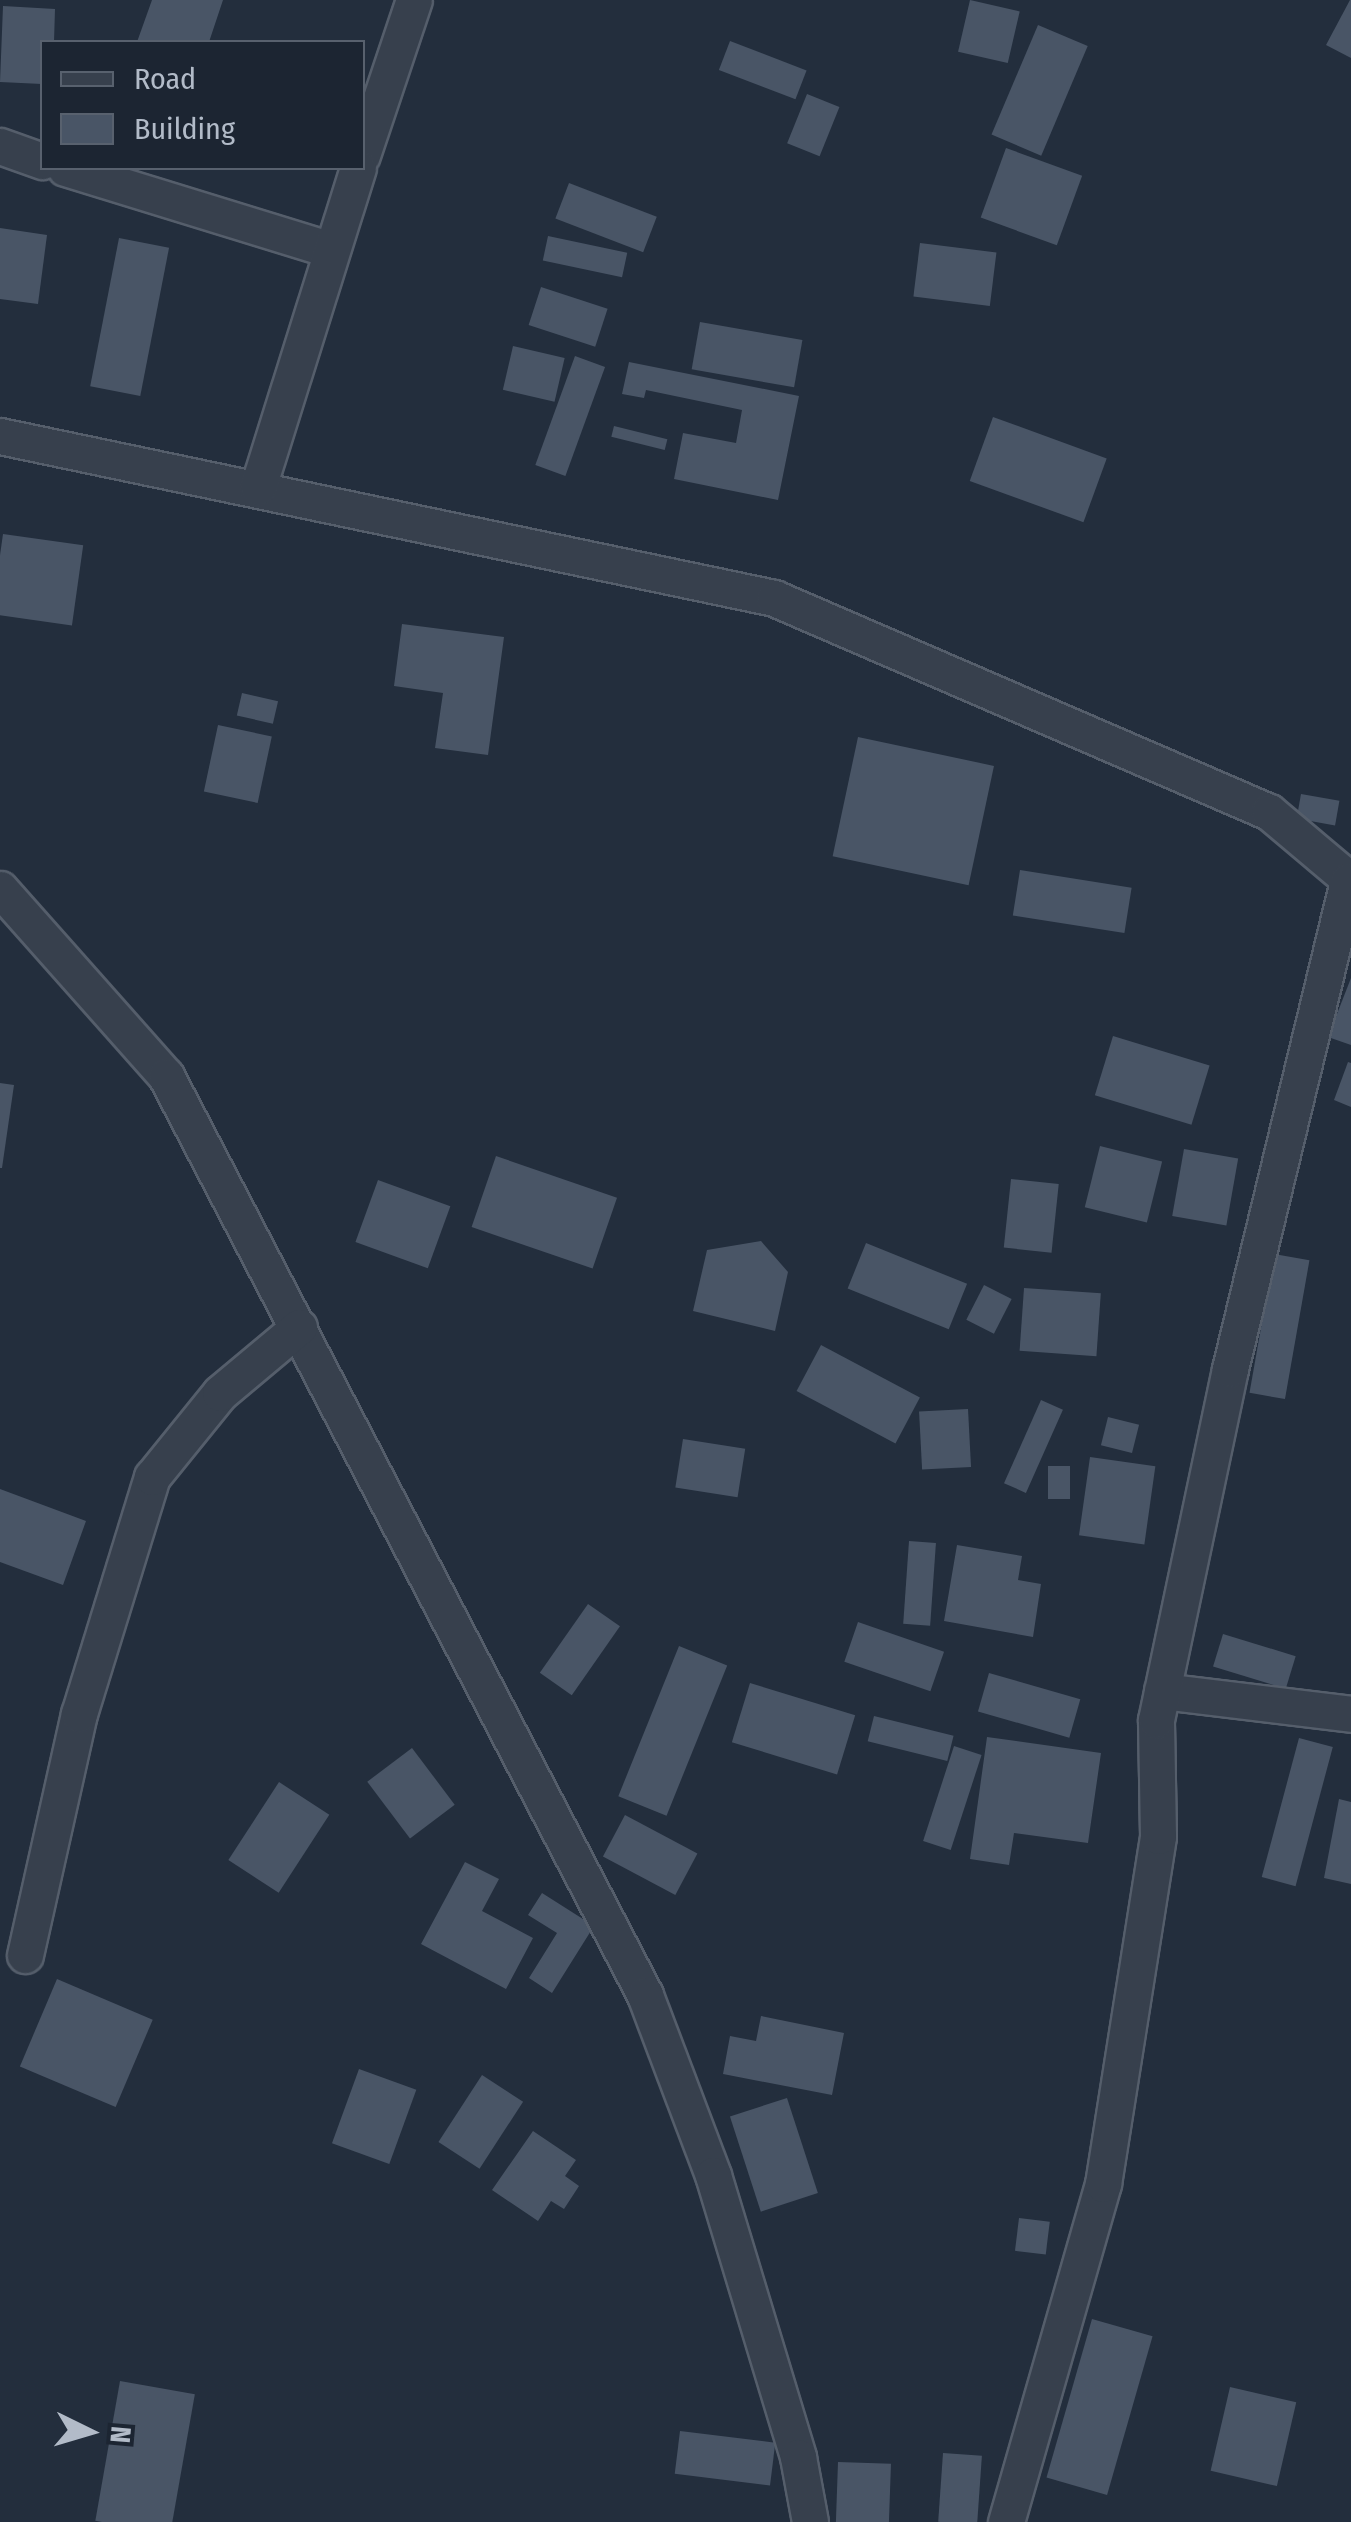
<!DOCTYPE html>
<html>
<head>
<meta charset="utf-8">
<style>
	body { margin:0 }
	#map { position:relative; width:1351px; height:2522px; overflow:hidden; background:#232e3d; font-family:"Fira Sans Condensed",sans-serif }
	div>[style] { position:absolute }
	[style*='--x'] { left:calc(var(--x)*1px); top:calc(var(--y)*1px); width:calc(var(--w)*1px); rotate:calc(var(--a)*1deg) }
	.building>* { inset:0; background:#495566; transform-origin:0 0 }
	.roads { filter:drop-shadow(2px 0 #555e6b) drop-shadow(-2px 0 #555e6b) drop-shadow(0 2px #555e6b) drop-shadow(0 -2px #555e6b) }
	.minor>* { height:35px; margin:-17.5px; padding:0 17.5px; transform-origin:17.5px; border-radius:17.5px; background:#37404d }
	span { translate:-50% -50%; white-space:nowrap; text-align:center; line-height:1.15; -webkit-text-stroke:10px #1c2532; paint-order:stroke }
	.legend { position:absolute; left:40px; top:40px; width:325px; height:130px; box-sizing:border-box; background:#1c2532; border:2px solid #58616e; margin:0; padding:12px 18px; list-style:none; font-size:30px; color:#b2bbc8 }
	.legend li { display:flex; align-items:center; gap:20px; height:50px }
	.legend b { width:50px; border:2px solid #58616e }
	.north { position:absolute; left:40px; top:2382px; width:100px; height:100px; -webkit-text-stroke:8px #1c2532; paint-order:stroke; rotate:95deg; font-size:28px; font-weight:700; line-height:40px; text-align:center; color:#b2bbc8 }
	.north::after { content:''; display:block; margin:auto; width:35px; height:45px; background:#b2bbc8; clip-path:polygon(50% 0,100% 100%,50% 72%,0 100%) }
</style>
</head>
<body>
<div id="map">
	<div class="building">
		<i style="clip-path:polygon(152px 0,223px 0,209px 42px,137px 42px)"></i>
		<i style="left:970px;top:0;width:51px;height:53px;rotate:13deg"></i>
		<i style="clip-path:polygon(1350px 0,1351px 0,1351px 58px,1326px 45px)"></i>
		<i style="clip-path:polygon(3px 6px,55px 9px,54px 42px,42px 42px,42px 84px,0 82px)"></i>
		<i style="left:1038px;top:25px;width:54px;height:119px;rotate:23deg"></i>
		<i style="left:730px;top:41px;width:82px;height:31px;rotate:21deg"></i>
		<i style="left:807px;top:94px;width:35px;height:53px;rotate:22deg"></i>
		<i style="left:1006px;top:148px;width:81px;height:74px;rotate:20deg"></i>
		<i style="left:569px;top:183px;width:94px;height:38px;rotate:21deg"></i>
		<i style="clip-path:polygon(0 228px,47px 235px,38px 304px,0 299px)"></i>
		<i style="left:548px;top:236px;width:81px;height:25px;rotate:12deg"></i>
		<i style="left:119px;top:238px;width:51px;height:151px;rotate:11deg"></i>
		<i style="left:920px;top:243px;width:77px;height:54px;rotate:7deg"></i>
		<i style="left:541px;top:287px;width:70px;height:40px;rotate:18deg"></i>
		<i style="left:700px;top:322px;width:104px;height:48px;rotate:10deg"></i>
		<i style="left:513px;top:346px;width:53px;height:45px;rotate:13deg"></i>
		<i style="left:575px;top:356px;width:32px;height:116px;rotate:20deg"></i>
		<i style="clip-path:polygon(629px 362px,799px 396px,778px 500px,674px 479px,683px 433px,736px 443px,742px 410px,646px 390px,644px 398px,622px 394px)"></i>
		<i style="left:993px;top:417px;width:121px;height:68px;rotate:20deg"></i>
		<i style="left:614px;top:426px;width:55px;height:11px;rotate:14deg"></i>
		<i style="left:3px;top:534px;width:81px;height:81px;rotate:8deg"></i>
		<i style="clip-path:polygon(402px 624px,504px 637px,488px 755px,435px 748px,443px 693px,394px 686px)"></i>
		<i style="left:242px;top:693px;width:37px;height:23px;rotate:13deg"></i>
		<i style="left:218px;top:725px;width:55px;height:68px;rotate:12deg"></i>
		<i style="left:858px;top:737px;width:139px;height:122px;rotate:12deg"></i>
		<i style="left:1301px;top:794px;width:39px;height:25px;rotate:10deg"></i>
		<i style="left:1020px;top:870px;width:113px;height:46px;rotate:9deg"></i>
		<i style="clip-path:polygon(1351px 978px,1351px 1045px,1328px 1037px)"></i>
		<i style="left:1113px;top:1036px;width:101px;height:62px;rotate:17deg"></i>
		<i style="clip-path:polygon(1348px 1062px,1351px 1063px,1351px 1107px,1334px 1100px)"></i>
		<i style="clip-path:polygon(0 1083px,14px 1085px,2px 1168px,0 1168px)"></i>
		<i style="left:1100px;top:1146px;width:64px;height:63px;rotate:14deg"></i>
		<i style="left:1184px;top:1149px;width:55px;height:68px;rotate:10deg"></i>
		<i style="left:496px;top:1156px;width:128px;height:75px;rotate:19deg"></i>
		<i style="left:1011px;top:1179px;width:48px;height:69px;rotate:6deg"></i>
		<i style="left:378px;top:1180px;width:77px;height:66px;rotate:20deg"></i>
		<i style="clip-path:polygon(761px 1241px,788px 1272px,775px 1331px,693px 1311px,707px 1250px)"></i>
		<i style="left:866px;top:1243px;width:109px;height:49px;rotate:22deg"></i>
		<i style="left:1274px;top:1254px;width:36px;height:141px;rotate:10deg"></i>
		<i style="left:984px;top:1285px;width:31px;height:39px;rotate:27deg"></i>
		<i style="left:1024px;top:1288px;width:77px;height:63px;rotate:4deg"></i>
		<i style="left:821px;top:1345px;width:112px;height:52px;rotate:28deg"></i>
		<i style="left:1041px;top:1400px;width:24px;height:91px;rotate:24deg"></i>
		<i style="left:968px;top:1409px;width:58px;height:49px;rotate:87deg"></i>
		<i style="left:1108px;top:1417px;width:32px;height:29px;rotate:14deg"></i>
		<i style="left:683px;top:1439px;width:63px;height:49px;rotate:9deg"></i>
		<i style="left:1090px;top:1457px;width:66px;height:79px;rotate:8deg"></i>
		<i style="left:1048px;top:1466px;width:22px;height:33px"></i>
		<i style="clip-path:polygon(0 1489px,86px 1521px,63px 1585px,0 1562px)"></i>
		<i style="left:909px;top:1541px;width:27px;height:83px;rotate:4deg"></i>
		<i style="clip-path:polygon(957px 1545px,1022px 1556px,1018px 1580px,1041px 1584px,1033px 1637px,944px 1621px)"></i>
		<i style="left:588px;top:1604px;width:39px;height:84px;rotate:35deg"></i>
		<i style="left:858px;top:1622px;width:91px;height:42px;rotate:19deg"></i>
		<i style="left:1223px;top:1634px;width:76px;height:34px;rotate:17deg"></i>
		<i style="left:679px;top:1646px;width:52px;height:162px;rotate:22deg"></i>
		<i style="left:989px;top:1673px;width:95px;height:40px;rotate:16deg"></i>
		<i style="left:750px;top:1683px;width:110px;height:62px;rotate:17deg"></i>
		<i style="left:874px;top:1716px;width:82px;height:26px;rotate:14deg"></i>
		<i style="clip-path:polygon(987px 1737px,1101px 1753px,1088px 1843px,1014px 1833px,1009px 1865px,970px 1859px)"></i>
		<i style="left:1299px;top:1738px;width:35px;height:144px;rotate:15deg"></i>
		<i style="left:954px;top:1746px;width:29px;height:100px;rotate:18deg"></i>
		<i style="left:412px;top:1748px;width:71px;height:56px;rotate:53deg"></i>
		<i style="left:279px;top:1782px;width:60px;height:93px;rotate:33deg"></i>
		<i style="clip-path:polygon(1339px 1799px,1351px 1802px,1351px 1884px,1324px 1878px)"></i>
		<i style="left:625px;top:1815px;width:82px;height:47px;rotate:28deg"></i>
		<i style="clip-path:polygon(465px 1862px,499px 1879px,482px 1911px,533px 1938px,506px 1989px,421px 1944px)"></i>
		<i style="clip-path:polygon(542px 1893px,594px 1926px,552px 1993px,529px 1978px,557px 1933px,528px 1915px)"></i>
		<i style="left:57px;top:1979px;width:104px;height:95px;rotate:23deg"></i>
		<i style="clip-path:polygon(761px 2016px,844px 2033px,832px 2095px,723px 2074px,730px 2036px,756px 2041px)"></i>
		<i style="left:359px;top:2069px;width:61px;height:79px;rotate:20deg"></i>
		<i style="left:482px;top:2075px;width:49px;height:80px;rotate:33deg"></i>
		<i style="left:787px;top:2098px;width:100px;height:60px;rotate:72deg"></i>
		<i style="clip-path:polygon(533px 2131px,576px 2160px,565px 2176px,579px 2186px,564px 2209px,551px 2201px,538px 2221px,492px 2190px)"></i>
		<i style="left:1019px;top:2218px;width:31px;height:33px;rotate:7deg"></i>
		<i style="left:1092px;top:2319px;width:63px;height:165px;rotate:16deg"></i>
		<i style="left:120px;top:2381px;width:76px;height:142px;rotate:10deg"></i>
		<i style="left:1230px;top:2387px;width:68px;height:86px;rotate:13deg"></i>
		<i style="left:680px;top:2431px;width:96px;height:43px;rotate:7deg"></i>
		<i style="left:943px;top:2453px;width:39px;height:69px;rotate:4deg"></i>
		<i style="left:838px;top:2462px;width:53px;height:60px;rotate:2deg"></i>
	</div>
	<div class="roads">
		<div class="minor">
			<i style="--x:0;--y:146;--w:45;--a:19.7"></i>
			<i style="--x:362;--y:155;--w:163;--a:-71.5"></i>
			<i style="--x:65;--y:168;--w:278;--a:17.1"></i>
			<i style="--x:0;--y:436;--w:791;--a:11.82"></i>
			<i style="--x:774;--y:598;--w:539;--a:23.38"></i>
			<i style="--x:1269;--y:812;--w:107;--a:40.1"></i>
			<i style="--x:258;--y:487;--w:334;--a:-72.6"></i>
			<i style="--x:0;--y:889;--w:250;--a:48.4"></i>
			<i style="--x:166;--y:1076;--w:1036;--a:62.47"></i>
			<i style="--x:645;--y:1995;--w:192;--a:69.3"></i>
			<i style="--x:713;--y:2175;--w:295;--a:73.2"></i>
			<i style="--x:798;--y:2457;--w:66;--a:79.5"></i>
			<i style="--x:1162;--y:1691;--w:190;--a:6.9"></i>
			<i style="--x:25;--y:1955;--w:247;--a:-77.4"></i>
			<i style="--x:79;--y:1714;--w:248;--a:-72.9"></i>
			<i style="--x:152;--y:1477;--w:108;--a:-51"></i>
			<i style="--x:220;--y:1393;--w:103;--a:-39.9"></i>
			<i style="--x:1006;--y:2522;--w:352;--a:-74"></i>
			<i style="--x:1103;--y:2184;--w:352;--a:-81"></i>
			<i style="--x:1158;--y:1836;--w:116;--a:-91"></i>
			<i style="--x:1156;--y:1720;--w:359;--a:-78.1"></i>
			<i style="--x:1230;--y:1369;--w:502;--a:-76.41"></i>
		</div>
	</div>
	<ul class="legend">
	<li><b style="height:12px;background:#37404d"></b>Road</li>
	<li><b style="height:28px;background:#495566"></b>Building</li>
	</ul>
	<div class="north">N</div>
</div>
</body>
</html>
